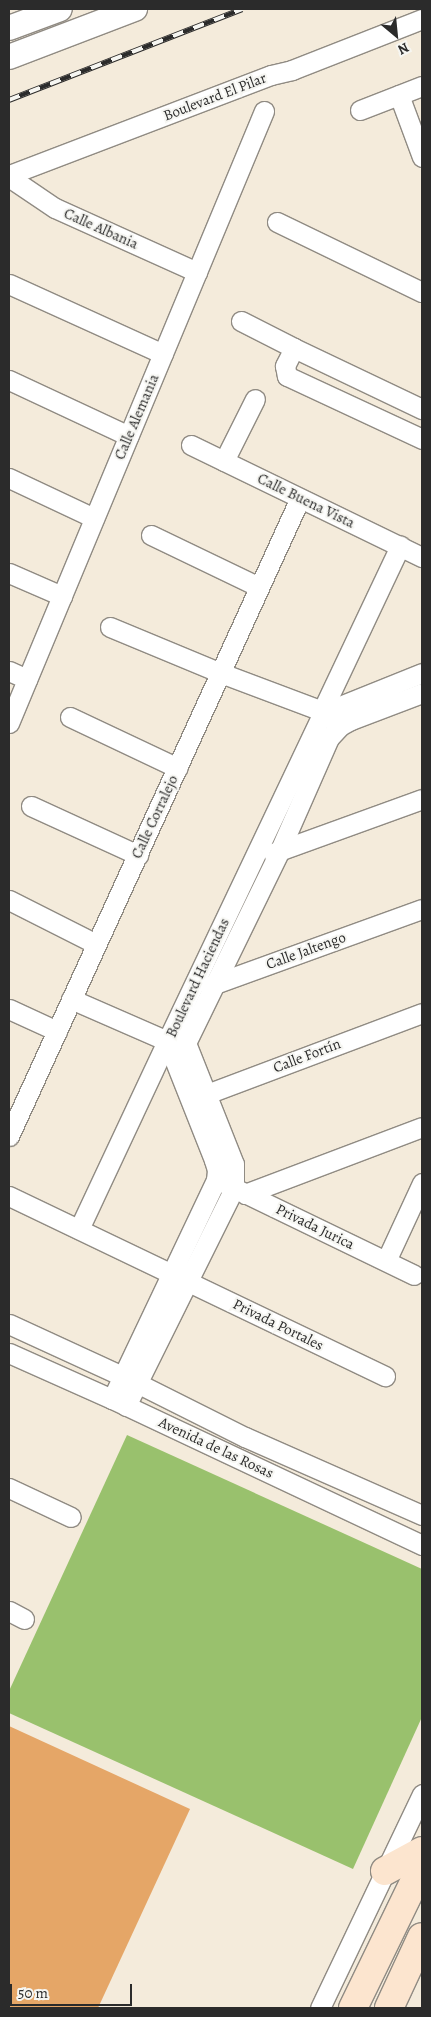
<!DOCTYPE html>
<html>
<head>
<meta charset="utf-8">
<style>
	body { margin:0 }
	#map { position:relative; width:431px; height:2017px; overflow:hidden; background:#f4ebdb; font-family:Alegreya,serif }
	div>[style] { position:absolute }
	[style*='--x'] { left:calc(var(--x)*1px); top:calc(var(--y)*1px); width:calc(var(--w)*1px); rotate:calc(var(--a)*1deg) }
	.green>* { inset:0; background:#99c16d }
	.building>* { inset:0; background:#e5a667 }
	.roads { filter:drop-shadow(1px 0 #908b83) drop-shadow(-1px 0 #908b83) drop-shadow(0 1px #908b83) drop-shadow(0 -1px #908b83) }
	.minor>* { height:19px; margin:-9.5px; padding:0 9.5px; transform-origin:9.5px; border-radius:9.5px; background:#fff }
	.tertiary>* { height:24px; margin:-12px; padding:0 12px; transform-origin:12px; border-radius:12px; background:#fff }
	.secondary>* { height:28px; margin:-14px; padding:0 14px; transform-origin:14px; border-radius:14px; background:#fce5cf }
	.rail>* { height:5.5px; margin-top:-2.75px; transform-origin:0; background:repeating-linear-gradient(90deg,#f6f6f2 0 11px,#2b2b2b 0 22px); box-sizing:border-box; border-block:1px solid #2b2b2b }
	span { translate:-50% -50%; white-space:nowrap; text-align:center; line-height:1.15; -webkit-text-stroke:4px #f6f6f2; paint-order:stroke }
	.street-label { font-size:15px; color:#2b2b2b }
	.frame { position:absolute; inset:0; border:10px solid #2b2b2b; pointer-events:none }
	.north { position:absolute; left:371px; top:10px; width:50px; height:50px; -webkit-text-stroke:4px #f6f6f2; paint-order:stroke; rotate:152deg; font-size:14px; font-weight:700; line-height:20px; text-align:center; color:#2b2b2b }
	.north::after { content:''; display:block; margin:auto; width:18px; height:22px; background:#2b2b2b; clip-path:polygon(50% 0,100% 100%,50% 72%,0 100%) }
	.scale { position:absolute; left:10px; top:1984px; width:122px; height:22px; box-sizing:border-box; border:2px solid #2b2b2b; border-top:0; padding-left:6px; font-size:15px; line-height:18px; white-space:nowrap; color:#2b2b2b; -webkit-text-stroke:4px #f6f6f2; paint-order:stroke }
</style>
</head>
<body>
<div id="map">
	<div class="green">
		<i style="clip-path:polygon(127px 1435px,422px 1569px,422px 1717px,353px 1869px,9px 1713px,9px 1691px)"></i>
	</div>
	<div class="building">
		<i style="clip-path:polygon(9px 1726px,190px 1809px,98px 2008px,9px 2008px)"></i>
	</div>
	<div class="roads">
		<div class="minor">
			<i style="--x:399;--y:95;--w:66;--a:69.6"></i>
			<i style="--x:360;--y:110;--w:66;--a:-21.2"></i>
			<i style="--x:9;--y:175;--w:280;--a:-20.9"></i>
			<i style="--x:271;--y:75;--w:22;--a:-13"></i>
			<i style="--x:292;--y:70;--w:140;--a:-21.4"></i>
			<i style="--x:9;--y:177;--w:55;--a:34"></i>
			<i style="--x:55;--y:208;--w:156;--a:24.3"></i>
			<i style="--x:277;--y:222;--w:161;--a:25.8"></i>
			<i style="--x:9;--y:284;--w:169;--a:24.4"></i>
			<i style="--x:241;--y:321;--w:59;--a:27"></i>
			<i style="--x:294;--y:348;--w:142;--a:25.5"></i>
			<i style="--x:294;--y:348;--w:20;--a:117"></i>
			<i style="--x:285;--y:366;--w:10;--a:79"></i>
			<i style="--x:287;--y:376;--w:149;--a:25"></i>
			<i style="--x:9;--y:380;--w:132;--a:25"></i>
			<i style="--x:191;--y:445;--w:257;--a:25.9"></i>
			<i style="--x:224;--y:461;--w:69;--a:-63.4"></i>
			<i style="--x:9;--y:478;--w:94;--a:25.2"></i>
			<i style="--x:151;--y:535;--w:120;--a:25.7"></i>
			<i style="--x:9;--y:573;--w:58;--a:23.5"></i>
			<i style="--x:110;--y:627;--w:120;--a:22.5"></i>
			<i style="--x:221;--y:673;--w:108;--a:20.6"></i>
			<i style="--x:322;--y:711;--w:13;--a:39"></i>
			<i style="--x:9;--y:671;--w:20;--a:24"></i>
			<i style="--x:322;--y:711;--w:183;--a:-64.7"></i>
			<i style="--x:70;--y:717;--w:119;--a:25.3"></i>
			<i style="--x:9;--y:723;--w:663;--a:-67.38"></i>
			<i style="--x:31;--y:806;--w:118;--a:24.6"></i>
			<i style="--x:273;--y:853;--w:158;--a:-19.9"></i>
			<i style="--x:9;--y:900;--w:97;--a:26.8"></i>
			<i style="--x:209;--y:986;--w:226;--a:-19.9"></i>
			<i style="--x:71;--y:999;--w:105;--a:23.6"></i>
			<i style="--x:167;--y:1041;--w:12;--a:5"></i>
			<i style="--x:9;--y:1009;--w:53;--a:24.6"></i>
			<i style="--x:196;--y:1098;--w:241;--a:-20.6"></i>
			<i style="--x:9;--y:1136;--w:701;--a:-65.48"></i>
			<i style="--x:224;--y:1183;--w:211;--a:25.8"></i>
			<i style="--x:245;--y:1194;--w:189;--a:-20.7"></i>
			<i style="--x:9;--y:1196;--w:417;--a:25.6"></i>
			<i style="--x:79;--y:1229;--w:208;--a:-64.9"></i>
			<i style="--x:386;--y:1261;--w:86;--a:-65.2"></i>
			<i style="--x:9;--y:1324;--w:141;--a:24.7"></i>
			<i style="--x:137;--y:1383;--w:121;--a:26.6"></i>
			<i style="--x:245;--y:1437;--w:193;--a:23.8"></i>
			<i style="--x:9;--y:1353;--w:113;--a:24.1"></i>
			<i style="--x:112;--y:1399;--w:343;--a:25.2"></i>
			<i style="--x:112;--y:1399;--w:242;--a:-64.6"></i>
			<i style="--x:216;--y:1180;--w:10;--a:-84"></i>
			<i style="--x:217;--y:1170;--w:10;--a:-107"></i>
			<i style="--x:214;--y:1160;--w:128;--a:-111.6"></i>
			<i style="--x:167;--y:1041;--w:360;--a:-64.6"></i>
			<i style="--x:321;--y:716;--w:11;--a:-34"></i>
			<i style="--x:330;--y:710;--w:99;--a:-21.9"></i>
			<i style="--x:126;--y:1406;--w:243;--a:-63.6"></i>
			<i style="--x:234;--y:1188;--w:24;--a:-90"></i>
			<i style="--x:234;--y:1164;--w:130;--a:-111.6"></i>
			<i style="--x:186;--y:1043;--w:212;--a:-64"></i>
			<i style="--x:279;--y:852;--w:124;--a:-66.3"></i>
			<i style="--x:329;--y:738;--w:16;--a:-47"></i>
			<i style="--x:340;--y:726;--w:13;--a:-29"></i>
			<i style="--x:351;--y:720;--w:76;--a:-20.8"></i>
			<i style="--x:9;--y:1488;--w:68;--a:25.1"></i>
			<i style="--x:9;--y:1611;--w:17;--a:28"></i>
			<i style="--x:320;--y:2008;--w:237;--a:-64.5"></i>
		</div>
		<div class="tertiary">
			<i style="--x:9;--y:28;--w:54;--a:-20.4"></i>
			<i style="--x:9;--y:57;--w:135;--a:-20.9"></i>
		</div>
		<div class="secondary">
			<i style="--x:385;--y:1871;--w:42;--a:-28.4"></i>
			<i style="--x:353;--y:2008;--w:158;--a:-64.1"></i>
			<i style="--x:389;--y:2008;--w:78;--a:-65.1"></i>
		</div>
	</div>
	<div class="rail">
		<i style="--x:9;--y:100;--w:250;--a:-21.3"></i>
	</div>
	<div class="street-label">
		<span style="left:215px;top:97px;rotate:-21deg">Boulevard El Pilar</span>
		<span style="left:101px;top:229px;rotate:24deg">Calle Albania</span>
		<span style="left:137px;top:417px;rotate:-67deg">Calle Alemania</span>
		<span style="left:306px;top:501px;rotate:26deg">Calle Buena Vista</span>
		<span style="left:155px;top:817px;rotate:-65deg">Calle Corralejo</span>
		<span style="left:306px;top:951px;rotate:-20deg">Calle Jaltengo</span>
		<span style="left:198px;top:978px;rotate:-65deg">Boulevard Haciendas</span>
		<span style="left:307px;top:1056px;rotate:-21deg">Calle Fortín</span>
		<span style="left:315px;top:1227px;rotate:26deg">Privada Jurica</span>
		<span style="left:278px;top:1325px;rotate:26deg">Privada Portales</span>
		<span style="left:216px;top:1448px;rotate:25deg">Avenida de las Rosas</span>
	</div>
	<div class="frame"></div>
	<div class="north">N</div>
	<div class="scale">50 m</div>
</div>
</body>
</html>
